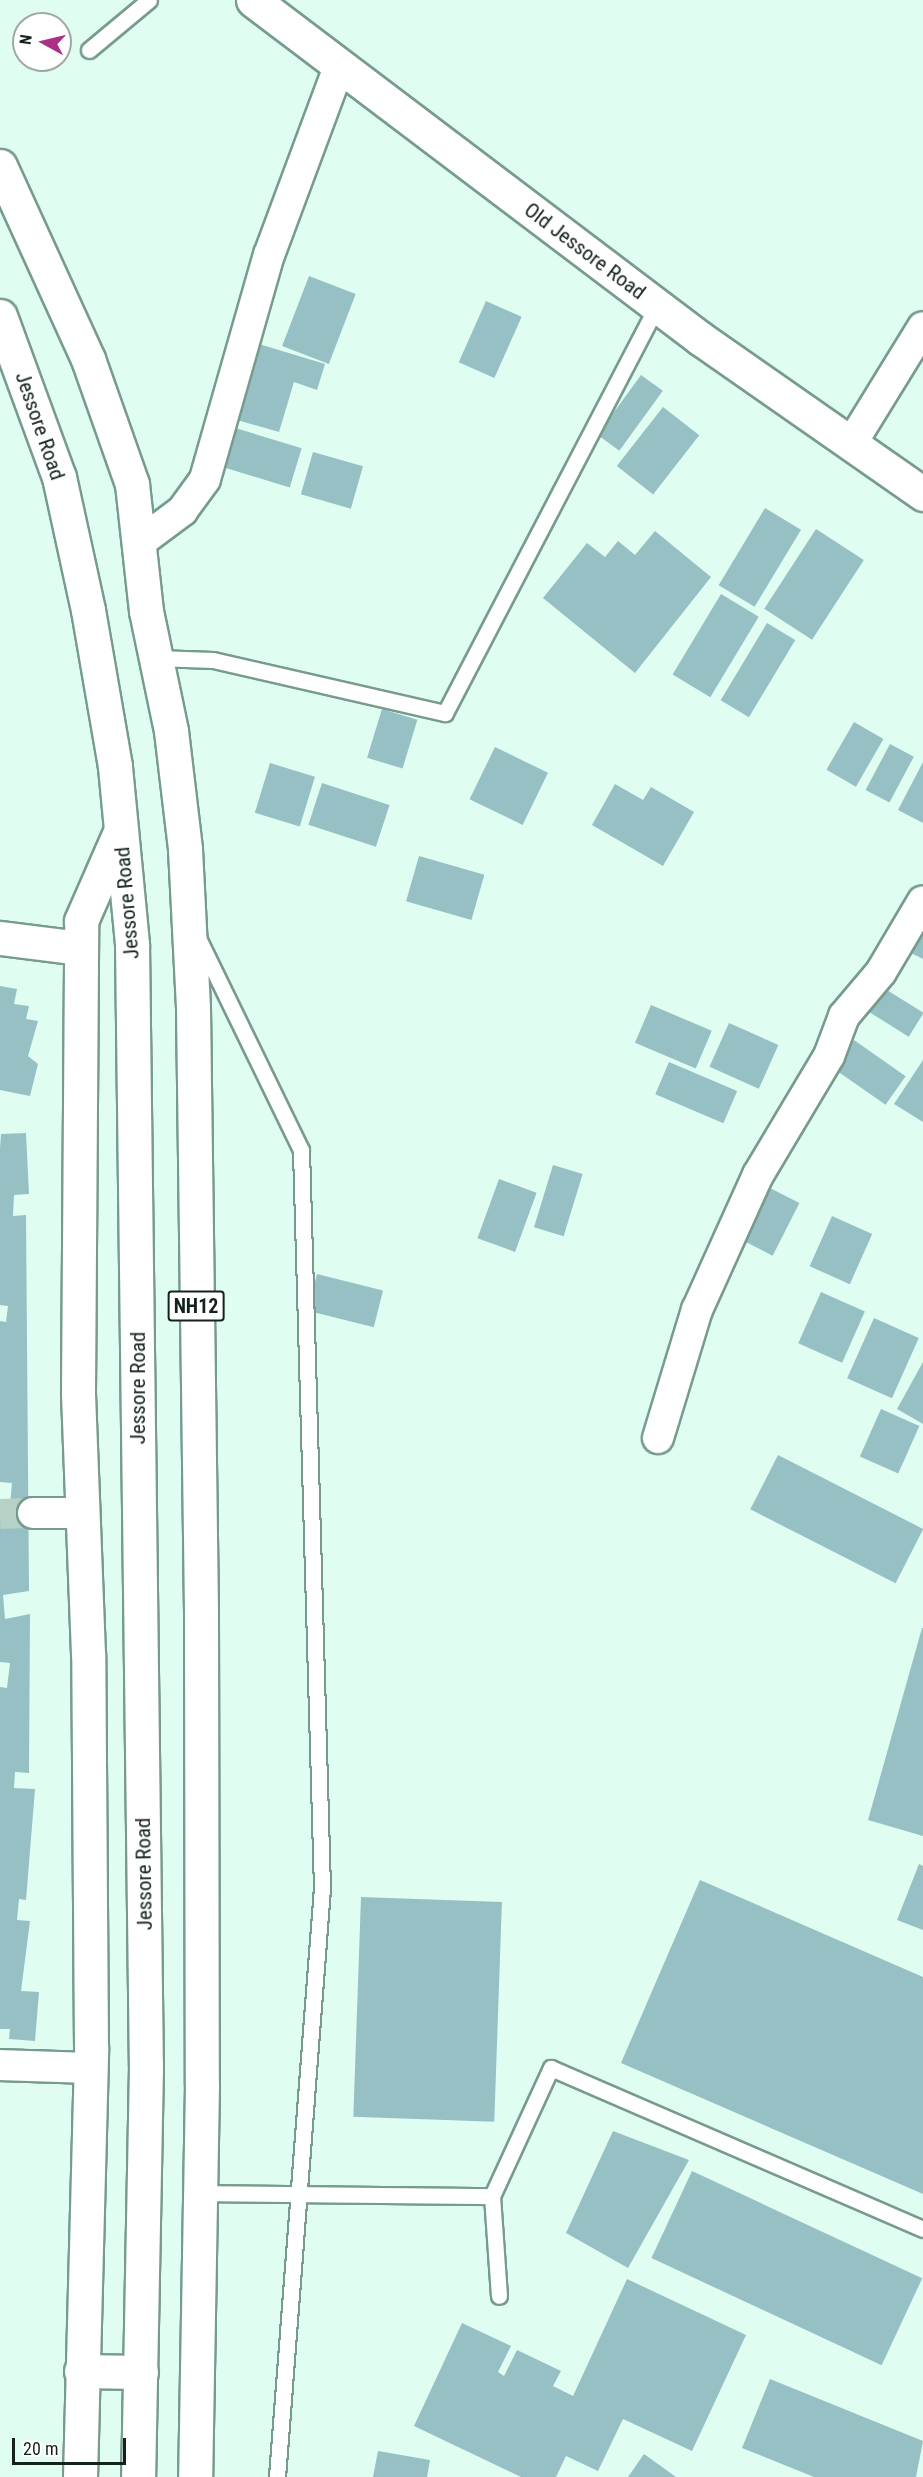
<!DOCTYPE html>
<html>
<head>
<meta charset="utf-8">
<style>
	body { margin:0 }
	#map { position:relative; width:923px; height:2477px; overflow:hidden; background:#dffef1; font-family:"Roboto Condensed",sans-serif }
	div>[style] { position:absolute }
	[style*='--x'] { left:calc(var(--x)*1px); top:calc(var(--y)*1px); width:calc(var(--w)*1px); rotate:calc(var(--a)*1deg) }
	.building>* { inset:0; background:#96c0c4; transform-origin:0 0 }
	.street-tunnel>* { height:30px; margin-top:-15px; transform-origin:0; background:repeating-linear-gradient(90deg,#b6d2c7 0 30px,transparent 0 45px) }
	.roads { filter:drop-shadow(2px 0 #779b8d) drop-shadow(-2px 0 #779b8d) drop-shadow(0 2px #779b8d) drop-shadow(0 -2px #779b8d) }
	.lane>* { height:15px; margin:-7.5px; padding:0 7.5px; transform-origin:7.5px; border-radius:7.5px; background:#fff }
	.street>* { height:30px; margin:-15px; padding:0 15px; transform-origin:15px; border-radius:15px; background:#fff }
	.secondary>* { height:33px; margin:-16.5px; padding:0 16.5px; transform-origin:16.5px; border-radius:16.5px; background:#fff }
	.highway>* { height:33px; margin:-16.5px; padding:0 16.5px; transform-origin:16.5px; border-radius:16.5px; background:#fff }
	span { translate:-50% -50%; white-space:nowrap; text-align:center; line-height:1.15; -webkit-text-stroke:5px #fff; paint-order:stroke }
	.shield-label span { padding:2px 4px; background:#fff; border:2px solid; border-radius:4px; -webkit-text-stroke-width:0 }
	.shield-label { font-size:20px; color:#14221d; font-weight:700 }
	.street-label { font-size:21px; color:#14221d }
	.north { position:absolute; left:12px; top:12px; width:60px; height:60px; box-sizing:border-box; background:#fff; border:2px solid #a1a7a5; border-radius:50%; rotate:278deg; font-size:16px; font-weight:700; line-height:24px; text-align:center; color:#14221d }
	.north::after { content:''; display:block; margin:auto; width:21px; height:27px; background:#ac3184; clip-path:polygon(50% 0,100% 100%,50% 72%,0 100%) }
	.scale { position:absolute; left:12px; top:2438px; width:114px; height:27px; box-sizing:border-box; border:3px solid #14221d; border-top:0; padding-left:8px; font-size:18px; line-height:21px; white-space:nowrap; color:#14221d; -webkit-text-stroke:4px #fff; paint-order:stroke }
</style>
</head>
<body>
<div id="map">
	<div class="building">
		<i style="left:309px;top:276px;width:50px;height:75px;rotate:21deg"></i>
		<i style="left:486px;top:301px;width:39px;height:67px;rotate:24deg"></i>
		<i style="clip-path:polygon(252px 342px,325px 364px,317px 390px,294px 382px,279px 432px,230px 418px)"></i>
		<i style="left:641px;top:375px;width:27px;height:74px;rotate:36deg"></i>
		<i style="left:663px;top:407px;width:46px;height:75px;rotate:38deg"></i>
		<i style="left:229px;top:426px;width:76px;height:41px;rotate:17deg"></i>
		<i style="left:313px;top:452px;width:52px;height:44px;rotate:16deg"></i>
		<i style="left:765px;top:508px;width:42px;height:90px;rotate:31deg"></i>
		<i style="left:816px;top:529px;width:57px;height:95px;rotate:33deg"></i>
		<i style="clip-path:polygon(655px 531px,711px 577px,635px 673px,543px 598px,587px 543px,605px 557px,618px 541px,635px 555px)"></i>
		<i style="left:721px;top:594px;width:44px;height:94px;rotate:31deg"></i>
		<i style="left:767px;top:623px;width:33px;height:90px;rotate:31deg"></i>
		<i style="left:382px;top:709px;width:37px;height:51px;rotate:17deg"></i>
		<i style="left:854px;top:722px;width:34px;height:55px;rotate:30deg"></i>
		<i style="left:890px;top:744px;width:27px;height:52px;rotate:28deg"></i>
		<i style="left:495px;top:747px;width:59px;height:58px;rotate:26deg"></i>
		<i style="clip-path:polygon(923px 762px,923px 823px,898px 810px)"></i>
		<i style="left:270px;top:763px;width:47px;height:52px;rotate:17deg"></i>
		<i style="left:322px;top:783px;width:71px;height:44px;rotate:18deg"></i>
		<i style="clip-path:polygon(615px 784px,643px 800px,651px 787px,694px 812px,663px 866px,592px 825px)"></i>
		<i style="left:419px;top:856px;width:68px;height:47px;rotate:16deg"></i>
		<i style="clip-path:polygon(923px 903px,923px 959px,901px 948px)"></i>
		<i style="clip-path:polygon(0 986px,17px 989px,14px 1004px,29px 1006px,26px 1019px,38px 1021px,28px 1056px,38px 1064px,30px 1096px,0 1090px)"></i>
		<i style="left:882px;top:987px;width:49px;height:28px;rotate:32deg"></i>
		<i style="left:651px;top:1005px;width:66px;height:41px;rotate:23deg"></i>
		<i style="left:729px;top:1023px;width:54px;height:48px;rotate:24deg"></i>
		<i style="left:854px;top:1040px;width:63px;height:35px;rotate:35deg"></i>
		<i style="clip-path:polygon(923px 1060px,923px 1122px,894px 1104px)"></i>
		<i style="left:669px;top:1062px;width:74px;height:35px;rotate:23deg"></i>
		<i style="clip-path:polygon(26px 1133px,29px 1194px,14px 1195px,13px 1216px,26px 1215px,29px 1591px,3px 1595px,5px 1619px,30px 1614px,29px 1773px,15px 1772px,14px 1788px,35px 1789px,26px 1900px,19px 1899px,17px 1920px,30px 1921px,21px 1991px,39px 1992px,35px 2041px,9px 2039px,10px 2029px,0 2029px,0 1687px,7px 1688px,10px 1663px,0 1662px,0 1504px,10px 1505px,12px 1483px,0 1482px,0 1321px,6px 1322px,8px 1306px,0 1305px,0 1149px,1px 1134px)"></i>
		<i style="left:553px;top:1165px;width:31px;height:65px;rotate:17deg"></i>
		<i style="left:499px;top:1179px;width:40px;height:63px;rotate:20deg"></i>
		<i style="left:762px;top:1184px;width:42px;height:59px;rotate:27deg"></i>
		<i style="left:832px;top:1216px;width:44px;height:55px;rotate:24deg"></i>
		<i style="left:317px;top:1274px;width:68px;height:38px;rotate:14deg"></i>
		<i style="left:821px;top:1292px;width:48px;height:56px;rotate:24deg"></i>
		<i style="left:874px;top:1318px;width:49px;height:66px;rotate:24deg"></i>
		<i style="clip-path:polygon(923px 1362px,923px 1424px,897px 1409px)"></i>
		<i style="left:881px;top:1409px;width:42px;height:52px;rotate:24deg"></i>
		<i style="left:778px;top:1455px;width:163px;height:61px;rotate:27deg"></i>
		<i style="clip-path:polygon(922px 1628px,923px 1628px,923px 1836px,868px 1820px)"></i>
		<i style="clip-path:polygon(919px 1864px,923px 1866px,923px 1930px,897px 1920px)"></i>
		<i style="clip-path:polygon(700px 1880px,923px 1977px,923px 2194px,621px 2063px)"></i>
		<i style="left:361px;top:1897px;width:141px;height:220px;rotate:2deg"></i>
		<i style="clip-path:polygon(613px 2131px,689px 2160px,628px 2268px,566px 2233px)"></i>
		<i style="left:692px;top:2171px;width:254px;height:96px;rotate:25deg"></i>
		<i style="clip-path:polygon(627px 2279px,746px 2335px,692px 2451px,623px 2419px,598px 2471px,566px 2456px,556px 2477px,521px 2477px,414px 2426px,462px 2323px,511px 2346px,498px 2372px,504px 2376px,517px 2350px,561px 2371px,553px 2386px,573px 2396px)"></i>
		<i style="clip-path:polygon(770px 2379px,923px 2441px,916px 2477px,814px 2477px,742px 2448px)"></i>
		<i style="clip-path:polygon(378px 2451px,430px 2460px,427px 2477px,373px 2477px)"></i>
		<i style="clip-path:polygon(644px 2454px,676px 2477px,628px 2477px)"></i>
	</div>
	<div class="street-tunnel">
		<i style="--x:0;--y:1514;--w:33;--a:-2"></i>
	</div>
	<div class="roads">
		<div class="lane">
			<i style="--x:89;--y:50;--w:78;--a:-39.8"></i>
			<i style="--x:156;--y:658;--w:57;--a:2"></i>
			<i style="--x:213;--y:660;--w:238;--a:12.9"></i>
			<i style="--x:445;--y:713;--w:459;--a:-62.5"></i>
			<i style="--x:199;--y:940;--w:233;--a:64.1"></i>
			<i style="--x:301;--y:1150;--w:738;--a:88.37"></i>
			<i style="--x:322;--y:1888;--w:591;--a:94.37"></i>
			<i style="--x:200;--y:2193;--w:292;--a:0.6"></i>
			<i style="--x:492;--y:2196;--w:100;--a:86"></i>
			<i style="--x:492;--y:2196;--w:141;--a:-65.3"></i>
			<i style="--x:551;--y:2068;--w:405;--a:23.4"></i>
		</div>
		<div class="street">
			<i style="--x:851;--y:444;--w:137;--a:-58.4"></i>
			<i style="--x:139;--y:543;--w:54;--a:-36.7"></i>
			<i style="--x:182;--y:511;--w:39;--a:-54"></i>
			<i style="--x:205;--y:479;--w:233;--a:-74.1"></i>
			<i style="--x:269;--y:255;--w:201;--a:-69.6"></i>
			<i style="--x:658;--y:1438;--w:134;--a:-73.1"></i>
			<i style="--x:697;--y:1310;--w:148;--a:-65.7"></i>
			<i style="--x:758;--y:1175;--w:139;--a:-59.2"></i>
			<i style="--x:829;--y:1056;--w:43;--a:-69.4"></i>
			<i style="--x:844;--y:1016;--w:57;--a:-49.9"></i>
			<i style="--x:881;--y:972;--w:82;--a:-59.4"></i>
			<i style="--x:33;--y:1513;--w:49;--a:0"></i>
			<i style="--x:0;--y:2065;--w:90;--a:1.9"></i>
		</div>
		<div class="secondary">
			<i style="--x:253;--y:0;--w:562;--a:37.11"></i>
			<i style="--x:701;--y:339;--w:271;--a:34.9"></i>
			<i style="--x:0;--y:938;--w:81;--a:7.1"></i>
			<i style="--x:81;--y:2371;--w:60;--a:1"></i>
			<i style="--x:80;--y:2477;--w:430;--a:-88.5"></i>
			<i style="--x:91;--y:2047;--w:393;--a:-90.4"></i>
			<i style="--x:88;--y:1654;--w:262;--a:-92.2"></i>
			<i style="--x:78;--y:1392;--w:471;--a:-89.6"></i>
			<i style="--x:81;--y:921;--w:99;--a:-66.3"></i>
		</div>
		<div class="highway">
			<i style="--x:0;--y:166;--w:212;--a:65.5"></i>
			<i style="--x:88;--y:359;--w:133;--a:70.6"></i>
			<i style="--x:132;--y:484;--w:128;--a:83.7"></i>
			<i style="--x:146;--y:611;--w:123;--a:78.2"></i>
			<i style="--x:171;--y:731;--w:119;--a:83.2"></i>
			<i style="--x:185;--y:849;--w:159;--a:87.1"></i>
			<i style="--x:193;--y:1008;--w:607;--a:89.24"></i>
			<i style="--x:201;--y:1615;--w:470;--a:89.9"></i>
			<i style="--x:202;--y:2085;--w:392;--a:91"></i>
			<i style="--x:0;--y:316;--w:171;--a:69.9"></i>
			<i style="--x:59;--y:477;--w:136;--a:77.7"></i>
			<i style="--x:88;--y:610;--w:159;--a:80.2"></i>
			<i style="--x:115;--y:767;--w:178;--a:84.5"></i>
			<i style="--x:132;--y:944;--w:1122;--a:89.29"></i>
			<i style="--x:146;--y:2066;--w:411;--a:91.1"></i>
		</div>
	</div>
	<div class="shield-label">
		<span style="left:196px;top:1306px">NH12</span>
	</div>
	<div class="street-label">
		<span style="left:585px;top:251px;rotate:37deg">Old Jessore Road</span>
		<span style="left:40px;top:426px;rotate:71deg">Jessore Road</span>
		<span style="left:127px;top:903px;rotate:-95deg">Jessore Road</span>
		<span style="left:138px;top:1388px;rotate:-90deg">Jessore Road</span>
		<span style="left:144px;top:1874px;rotate:-91deg">Jessore Road</span>
	</div>
	<div class="north">N</div>
	<div class="scale">20 m</div>
</div>
</body>
</html>
